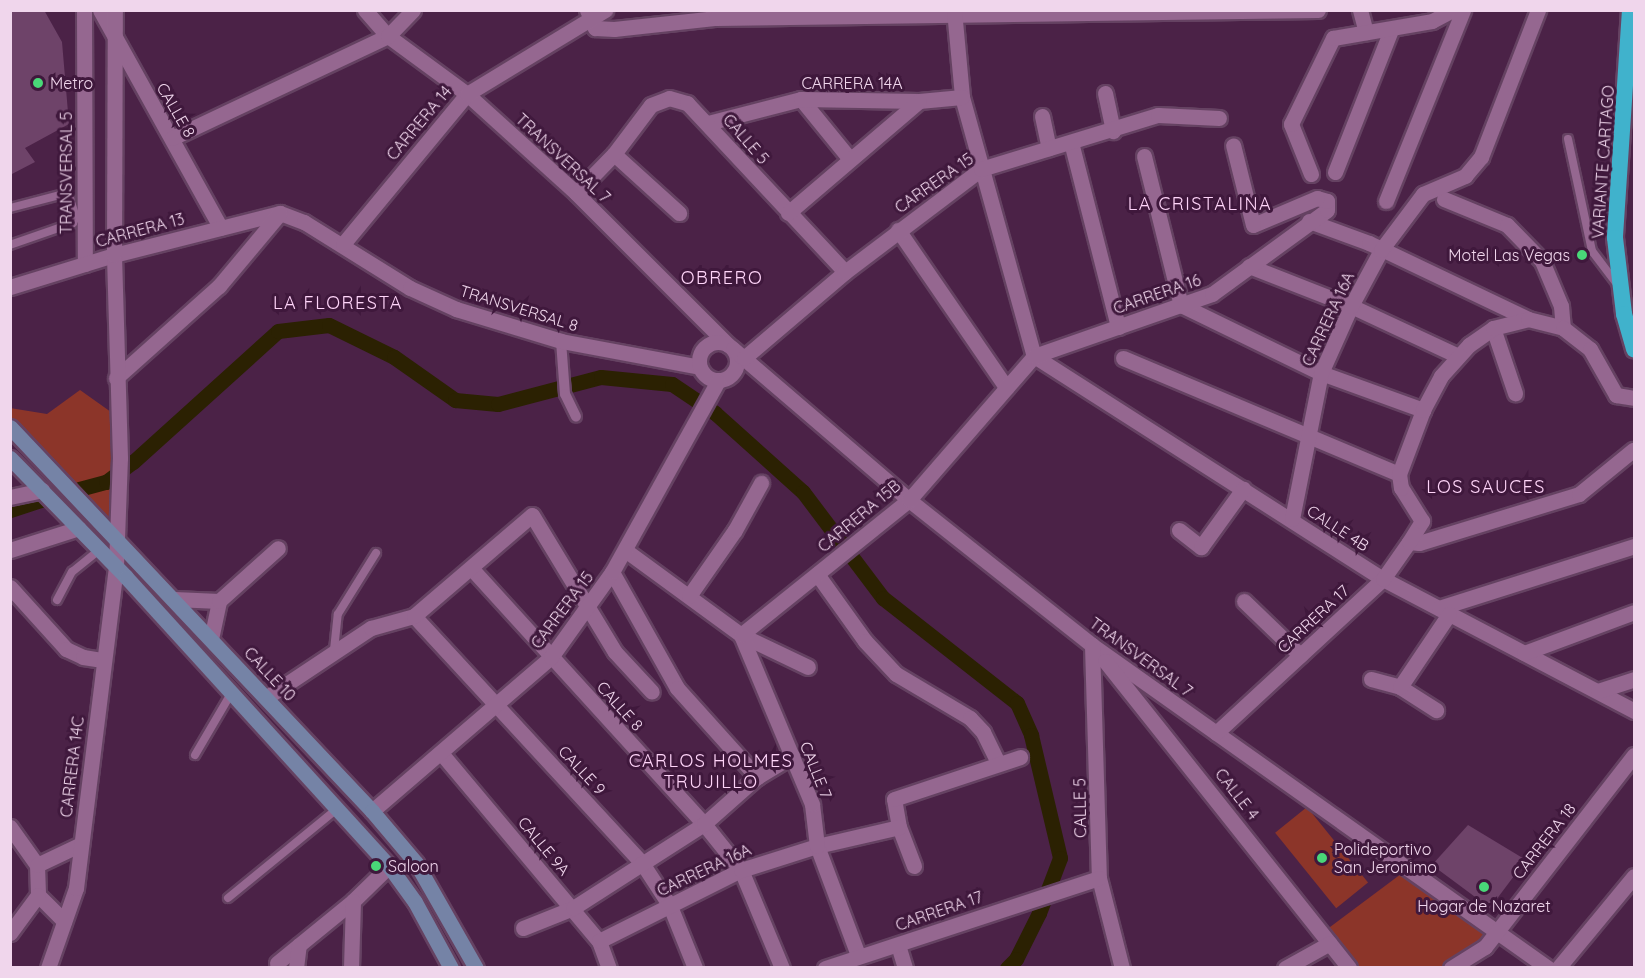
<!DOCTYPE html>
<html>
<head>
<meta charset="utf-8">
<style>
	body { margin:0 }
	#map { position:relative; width:1645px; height:978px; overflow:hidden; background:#4b2247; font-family:Quicksand,sans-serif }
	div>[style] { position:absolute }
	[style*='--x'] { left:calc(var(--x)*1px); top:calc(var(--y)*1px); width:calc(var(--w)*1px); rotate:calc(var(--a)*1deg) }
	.green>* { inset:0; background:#8c3529; transform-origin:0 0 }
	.canal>* { height:15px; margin:-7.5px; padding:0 7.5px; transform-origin:7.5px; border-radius:7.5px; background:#2b2102 }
	.building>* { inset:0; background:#6e4369 }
	.roads { filter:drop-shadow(2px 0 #654262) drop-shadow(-2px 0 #654262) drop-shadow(0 2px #654262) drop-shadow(0 -2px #654262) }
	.service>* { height:8px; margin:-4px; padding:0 4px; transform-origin:4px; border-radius:4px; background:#956790 }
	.pedestrian>* { height:10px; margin:-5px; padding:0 5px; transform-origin:5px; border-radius:5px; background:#956790 }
	.minor>* { height:15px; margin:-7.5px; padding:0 7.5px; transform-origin:7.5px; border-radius:7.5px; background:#956790 }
	.minor>.ring { margin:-7.5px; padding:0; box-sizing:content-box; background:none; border:15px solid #956790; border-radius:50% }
	.secondary>* { height:15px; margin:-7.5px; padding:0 7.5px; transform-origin:7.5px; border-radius:7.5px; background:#7583a6 }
	.trunk>* { height:16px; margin:-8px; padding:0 8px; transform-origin:8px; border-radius:8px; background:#40b2cc }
	.dots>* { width:16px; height:16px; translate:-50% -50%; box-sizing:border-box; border:3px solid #3f183c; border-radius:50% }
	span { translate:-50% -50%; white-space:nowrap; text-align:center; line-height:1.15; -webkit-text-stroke:6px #3f183c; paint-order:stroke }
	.poi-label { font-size:16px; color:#f0d6ec }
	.left { translate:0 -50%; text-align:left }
	.right { translate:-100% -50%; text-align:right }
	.street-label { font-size:16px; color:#f0d6ec }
	.neighbourhood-label { font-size:18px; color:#ffd5f9; letter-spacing:1.5px }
	.frame { position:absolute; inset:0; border:12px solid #f0d6ec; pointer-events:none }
</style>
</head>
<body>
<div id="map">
	<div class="green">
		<i style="clip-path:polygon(80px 390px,111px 412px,115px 454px,114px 530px,11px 422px,10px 408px,47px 414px)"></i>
		<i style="left:1307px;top:807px;width:97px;height:41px;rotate:51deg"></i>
		<i style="clip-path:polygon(1409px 868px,1497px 930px,1450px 968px,1351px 967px,1322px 933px)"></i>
	</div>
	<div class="canal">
		<i style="--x:79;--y:489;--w:28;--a:-15"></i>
		<i style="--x:106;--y:482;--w:34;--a:-37"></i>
		<i style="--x:133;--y:462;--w:195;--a:-42.1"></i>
		<i style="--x:278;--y:331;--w:51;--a:-6.7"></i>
		<i style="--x:329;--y:325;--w:72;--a:26.2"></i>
		<i style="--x:394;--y:357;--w:75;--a:35.2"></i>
		<i style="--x:455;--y:400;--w:43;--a:5.3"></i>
		<i style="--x:498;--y:404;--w:106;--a:-14.7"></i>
		<i style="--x:601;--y:377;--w:71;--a:5.6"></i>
		<i style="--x:672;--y:384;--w:52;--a:34"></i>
		<i style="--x:715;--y:413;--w:118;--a:41.9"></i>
		<i style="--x:803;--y:492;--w:133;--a:53"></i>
		<i style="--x:883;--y:598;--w:170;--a:38.1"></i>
		<i style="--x:1017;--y:703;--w:35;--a:66"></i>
		<i style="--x:1031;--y:735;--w:126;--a:76.7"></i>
		<i style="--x:1060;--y:858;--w:59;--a:110.9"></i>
		<i style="--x:1039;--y:913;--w:51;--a:116.6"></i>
		<i style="--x:1016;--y:959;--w:13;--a:135"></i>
		<i style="--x:10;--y:510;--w:38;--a:-18"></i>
	</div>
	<div class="building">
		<i style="clip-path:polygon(10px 10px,44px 10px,62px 42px,69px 124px,25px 148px,35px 162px,10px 175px)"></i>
		<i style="clip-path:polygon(1468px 825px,1526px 860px,1490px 908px,1432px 865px)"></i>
	</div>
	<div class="roads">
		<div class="service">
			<i style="--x:1568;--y:139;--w:115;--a:77.9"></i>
			<i style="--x:1592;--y:251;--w:41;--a:52.9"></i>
			<i style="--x:10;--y:208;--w:56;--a:-14.5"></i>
			<i style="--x:64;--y:194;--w:8;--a:40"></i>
			<i style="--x:70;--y:199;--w:19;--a:72"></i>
			<i style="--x:76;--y:217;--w:7;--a:117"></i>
			<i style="--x:73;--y:223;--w:67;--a:160.8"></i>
			<i style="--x:57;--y:600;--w:32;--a:-62"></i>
			<i style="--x:72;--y:572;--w:36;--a:-39"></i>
			<i style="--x:334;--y:650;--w:36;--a:-84"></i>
			<i style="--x:338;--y:614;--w:72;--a:-58.1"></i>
			<i style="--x:195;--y:755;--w:73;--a:-59.6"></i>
			<i style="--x:228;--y:898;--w:142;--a:-39.3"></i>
		</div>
		<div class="pedestrian">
			<i style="--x:561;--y:341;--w:53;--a:85.7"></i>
			<i style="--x:565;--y:394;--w:25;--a:64"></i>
		</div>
		<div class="minor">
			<i style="--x:84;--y:10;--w:254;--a:89.8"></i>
			<i style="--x:100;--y:10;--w:249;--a:61"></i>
			<i style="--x:365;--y:10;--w:35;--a:49"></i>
			<i style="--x:388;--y:36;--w:98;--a:36.3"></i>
			<i style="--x:467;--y:94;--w:147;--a:42.2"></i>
			<i style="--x:576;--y:193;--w:214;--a:45"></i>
			<i style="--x:587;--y:10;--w:20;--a:66"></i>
			<i style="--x:595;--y:28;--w:19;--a:3"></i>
			<i style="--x:614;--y:29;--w:103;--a:-6.2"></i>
			<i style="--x:716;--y:18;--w:602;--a:-0.76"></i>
			<i style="--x:954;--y:10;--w:87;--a:84.7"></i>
			<i style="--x:962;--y:97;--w:269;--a:74.5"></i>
			<i style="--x:1360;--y:10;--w:23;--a:75"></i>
			<i style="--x:1105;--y:93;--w:39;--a:78"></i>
			<i style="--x:801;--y:99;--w:77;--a:50.8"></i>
			<i style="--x:1042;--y:116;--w:33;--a:78"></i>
			<i style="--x:708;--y:123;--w:96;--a:-14.5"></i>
			<i style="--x:801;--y:99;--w:118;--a:1"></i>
			<i style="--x:919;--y:101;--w:43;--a:-5.3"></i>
			<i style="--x:172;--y:138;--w:239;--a:-25.3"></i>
			<i style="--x:388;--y:36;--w:36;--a:-46"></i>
			<i style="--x:1071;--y:142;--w:191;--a:75.7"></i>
			<i style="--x:614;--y:154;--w:88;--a:42.2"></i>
			<i style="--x:1144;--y:156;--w:154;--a:76.1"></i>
			<i style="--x:1335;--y:172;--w:153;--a:-68.5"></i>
			<i style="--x:1311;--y:174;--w:54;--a:-111.8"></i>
			<i style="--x:1291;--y:124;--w:96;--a:-64"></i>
			<i style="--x:1333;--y:38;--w:100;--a:-9.7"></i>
			<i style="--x:1432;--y:21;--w:24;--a:-28"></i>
			<i style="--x:576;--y:193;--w:54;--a:-45.7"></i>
			<i style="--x:614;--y:154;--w:61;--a:-52.9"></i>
			<i style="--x:651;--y:105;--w:19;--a:-21"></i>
			<i style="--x:669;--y:98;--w:19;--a:16"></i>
			<i style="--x:687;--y:103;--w:231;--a:46.9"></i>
			<i style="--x:1444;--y:199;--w:68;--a:22.4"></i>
			<i style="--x:1507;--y:225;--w:50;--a:45.8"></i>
			<i style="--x:1542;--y:261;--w:49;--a:67.1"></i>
			<i style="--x:1561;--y:306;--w:22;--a:85"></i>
			<i style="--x:1386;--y:201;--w:206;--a:-68"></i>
			<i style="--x:280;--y:213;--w:26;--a:21"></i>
			<i style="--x:304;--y:222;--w:125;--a:31.9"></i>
			<i style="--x:410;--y:288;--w:51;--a:24.5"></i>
			<i style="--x:456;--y:309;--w:110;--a:16.9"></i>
			<i style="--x:561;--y:341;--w:141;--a:10.6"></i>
			<i style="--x:788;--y:213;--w:172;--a:-40.5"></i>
			<i style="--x:1309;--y:221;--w:64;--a:20.1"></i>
			<i style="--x:1369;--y:243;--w:176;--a:25.5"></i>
			<i style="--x:898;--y:230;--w:191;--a:55.5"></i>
			<i style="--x:343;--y:244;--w:195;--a:-50.4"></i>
			<i style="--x:467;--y:94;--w:162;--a:-31.3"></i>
			<i style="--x:1249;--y:266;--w:110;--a:21.4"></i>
			<i style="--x:1351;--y:306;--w:118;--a:25"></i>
			<i style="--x:10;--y:287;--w:109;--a:-17.1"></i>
			<i style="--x:114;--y:255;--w:171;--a:-14.2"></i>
			<i style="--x:1181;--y:305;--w:156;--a:25.9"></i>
			<i style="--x:1321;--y:373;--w:109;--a:19.9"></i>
			<i style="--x:1493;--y:328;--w:69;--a:71.3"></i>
			<i class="ring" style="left:699px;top:342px;width:23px;height:23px"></i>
			<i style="--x:733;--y:349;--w:232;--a:40.6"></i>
			<i style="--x:909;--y:500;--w:233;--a:38.4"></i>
			<i style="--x:1092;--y:645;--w:559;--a:35.31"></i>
			<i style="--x:1034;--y:356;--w:414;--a:32.6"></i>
			<i style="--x:1383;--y:579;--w:284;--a:27.7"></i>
			<i style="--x:744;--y:358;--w:133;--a:-40.4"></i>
			<i style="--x:845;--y:272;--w:171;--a:-37.1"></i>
			<i style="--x:981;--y:169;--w:185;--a:-17"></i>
			<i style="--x:1158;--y:115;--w:61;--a:2.8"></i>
			<i style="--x:1123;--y:358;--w:299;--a:22.8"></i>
			<i style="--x:116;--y:378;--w:138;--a:-41.8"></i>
			<i style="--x:219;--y:286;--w:95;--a:-50.1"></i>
			<i style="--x:10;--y:497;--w:33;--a:-12"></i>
			<i style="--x:1292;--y:519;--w:149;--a:-78.8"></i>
			<i style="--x:1321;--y:373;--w:73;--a:-65.9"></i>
			<i style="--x:1351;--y:306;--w:64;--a:-61.8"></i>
			<i style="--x:1381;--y:250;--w:70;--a:-53.1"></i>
			<i style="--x:1423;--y:194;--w:46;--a:-23.2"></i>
			<i style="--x:1465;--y:176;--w:25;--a:-50"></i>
			<i style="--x:1481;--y:157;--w:158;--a:-68.8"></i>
			<i style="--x:1179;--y:530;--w:28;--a:38"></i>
			<i style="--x:1201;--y:547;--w:72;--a:-54.1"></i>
			<i style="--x:1409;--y:542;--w:10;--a:6"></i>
			<i style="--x:1419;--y:543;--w:167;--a:-17"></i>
			<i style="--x:1579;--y:494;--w:70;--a:-39.2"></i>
			<i style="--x:10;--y:550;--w:72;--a:-17.7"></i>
			<i style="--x:625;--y:550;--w:144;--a:36.2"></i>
			<i style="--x:741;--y:635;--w:74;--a:25.5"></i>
			<i style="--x:472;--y:569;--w:345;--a:47.7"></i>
			<i style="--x:704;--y:824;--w:59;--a:51.2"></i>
			<i style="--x:741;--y:870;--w:106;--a:67.3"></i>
			<i style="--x:612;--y:572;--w:133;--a:60.7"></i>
			<i style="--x:677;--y:688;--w:120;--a:48"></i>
			<i style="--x:817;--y:574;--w:82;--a:54.4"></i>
			<i style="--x:865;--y:641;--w:45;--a:46.8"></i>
			<i style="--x:896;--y:674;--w:86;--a:30.7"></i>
			<i style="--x:970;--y:718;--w:19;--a:47"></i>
			<i style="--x:983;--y:732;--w:34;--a:64"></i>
			<i style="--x:10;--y:587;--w:84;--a:47.9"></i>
			<i style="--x:66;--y:649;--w:19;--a:25"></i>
			<i style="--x:83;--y:657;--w:20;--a:9"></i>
			<i style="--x:689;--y:596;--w:80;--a:-55.1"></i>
			<i style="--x:735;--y:530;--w:54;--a:-61"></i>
			<i style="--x:174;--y:599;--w:45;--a:2.5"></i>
			<i style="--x:1244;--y:601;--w:78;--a:44"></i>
			<i style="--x:1439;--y:608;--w:205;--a:-17.6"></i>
			<i style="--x:414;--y:616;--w:336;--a:47.3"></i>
			<i style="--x:642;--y:863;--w:51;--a:56.9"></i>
			<i style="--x:670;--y:906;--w:67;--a:68"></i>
			<i style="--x:211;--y:639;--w:39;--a:-78"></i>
			<i style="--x:219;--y:601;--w:79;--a:-41.9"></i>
			<i style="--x:1092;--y:645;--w:233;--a:88.3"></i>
			<i style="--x:1099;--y:878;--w:93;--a:75.7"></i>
			<i style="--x:1524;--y:653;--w:117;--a:-20.4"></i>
			<i style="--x:1105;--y:661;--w:392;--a:51.5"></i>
			<i style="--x:1371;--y:679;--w:30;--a:15"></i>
			<i style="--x:1400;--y:687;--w:43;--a:32.6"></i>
			<i style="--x:1400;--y:687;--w:88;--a:-56.1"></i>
			<i style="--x:1598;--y:691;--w:38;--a:-18"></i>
			<i style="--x:267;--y:697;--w:125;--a:-33.6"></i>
			<i style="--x:371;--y:628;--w:45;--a:-15.6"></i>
			<i style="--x:414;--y:616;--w:155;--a:-40.6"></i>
			<i style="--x:532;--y:515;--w:160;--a:58.8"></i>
			<i style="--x:615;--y:652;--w:54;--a:47.2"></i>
			<i style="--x:1216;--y:733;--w:227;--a:-42.7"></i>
			<i style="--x:1383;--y:579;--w:45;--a:-54.9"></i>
			<i style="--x:1409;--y:542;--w:25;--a:-58"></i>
			<i style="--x:1422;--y:521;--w:39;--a:-122"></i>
			<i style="--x:1401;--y:488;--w:14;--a:-98"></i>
			<i style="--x:1399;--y:474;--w:68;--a:-69.4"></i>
			<i style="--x:1423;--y:410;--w:38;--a:-62"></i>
			<i style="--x:1441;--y:376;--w:42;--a:-47.9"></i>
			<i style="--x:1469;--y:345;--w:29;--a:-35"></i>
			<i style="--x:1493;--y:328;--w:36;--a:-14"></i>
			<i style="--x:1528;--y:319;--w:36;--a:14"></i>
			<i style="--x:1563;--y:328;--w:34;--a:38"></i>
			<i style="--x:1590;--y:349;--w:53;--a:60.5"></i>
			<i style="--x:1616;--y:395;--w:18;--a:9"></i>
			<i style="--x:441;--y:753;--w:246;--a:50"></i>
			<i style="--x:599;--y:941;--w:29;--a:70"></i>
			<i style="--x:372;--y:811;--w:236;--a:-40.7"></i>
			<i style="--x:551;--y:657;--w:105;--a:-54.3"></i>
			<i style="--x:612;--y:572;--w:218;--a:-61"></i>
			<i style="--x:10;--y:827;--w:47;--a:54.6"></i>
			<i style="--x:37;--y:865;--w:30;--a:88"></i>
			<i style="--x:38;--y:895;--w:37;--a:45"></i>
			<i style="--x:37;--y:865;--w:49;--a:-25.5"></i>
			<i style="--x:914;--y:866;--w:42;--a:-111"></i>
			<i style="--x:899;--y:827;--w:28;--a:-100"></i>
			<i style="--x:894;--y:799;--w:133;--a:-18.4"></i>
			<i style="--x:523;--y:928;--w:54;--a:-21.8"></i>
			<i style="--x:573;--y:908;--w:156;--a:-32.7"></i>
			<i style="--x:704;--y:824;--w:71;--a:-41.6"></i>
			<i style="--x:757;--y:777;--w:41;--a:-31"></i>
			<i style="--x:10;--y:933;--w:47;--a:-53.6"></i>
			<i style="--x:599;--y:941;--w:159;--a:-26.6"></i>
			<i style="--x:741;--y:870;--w:80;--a:-17.5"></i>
			<i style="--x:817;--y:846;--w:84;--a:-13"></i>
			<i style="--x:898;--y:945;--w:24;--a:73"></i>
			<i style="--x:858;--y:955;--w:116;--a:-110.6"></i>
			<i style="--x:817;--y:846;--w:42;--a:-96.8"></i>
			<i style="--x:812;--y:804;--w:183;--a:-112.8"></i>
			<i style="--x:741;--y:635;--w:216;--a:-38.8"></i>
			<i style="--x:909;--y:500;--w:191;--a:-49"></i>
			<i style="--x:1034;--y:356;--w:188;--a:-19.2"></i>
			<i style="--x:1212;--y:294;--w:142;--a:-36.1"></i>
			<i style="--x:1327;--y:210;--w:9;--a:-90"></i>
			<i style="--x:1327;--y:201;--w:10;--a:-163"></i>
			<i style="--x:1317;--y:198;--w:69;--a:157.1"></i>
			<i style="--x:1253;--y:225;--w:82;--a:-104"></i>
			<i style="--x:277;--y:963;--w:98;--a:-39.2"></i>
			<i style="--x:353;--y:901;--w:50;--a:-44.2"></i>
			<i style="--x:48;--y:968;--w:85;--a:-70.7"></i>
			<i style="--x:76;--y:888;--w:324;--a:-82.9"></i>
			<i style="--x:116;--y:566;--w:108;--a:-87.9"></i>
			<i style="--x:120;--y:458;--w:203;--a:-91.7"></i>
			<i style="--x:114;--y:255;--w:245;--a:-89.8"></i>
			<i style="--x:296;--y:968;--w:23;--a:-83"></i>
			<i style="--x:351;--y:968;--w:67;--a:-88.3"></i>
			<i style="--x:825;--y:968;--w:288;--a:-18.2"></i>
			<i style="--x:1285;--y:968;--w:51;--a:-29.1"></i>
			<i style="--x:1451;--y:968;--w:40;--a:-32"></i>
			<i style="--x:1485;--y:947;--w:243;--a:-52.2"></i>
			<i style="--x:1558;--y:968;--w:119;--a:-50.4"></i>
		</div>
		<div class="secondary">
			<i style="--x:10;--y:427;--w:528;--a:46.69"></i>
			<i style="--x:372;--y:811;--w:68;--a:49.8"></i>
			<i style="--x:416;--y:863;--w:121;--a:60.3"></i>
			<i style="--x:10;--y:458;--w:166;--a:45.7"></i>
			<i style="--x:126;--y:577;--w:391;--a:47.7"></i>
			<i style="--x:389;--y:866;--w:44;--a:54.2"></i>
			<i style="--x:415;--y:902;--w:75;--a:61.4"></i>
		</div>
		<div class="trunk">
			<i style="--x:1630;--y:10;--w:228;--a:93.8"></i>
			<i style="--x:1615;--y:238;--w:77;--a:83.2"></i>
			<i style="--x:1624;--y:314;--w:37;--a:74"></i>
		</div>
	</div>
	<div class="dots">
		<i style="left:38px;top:83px;background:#49d778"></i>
		<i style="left:1582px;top:255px;background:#49d778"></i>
		<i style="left:1322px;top:858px;background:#49d778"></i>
		<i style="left:376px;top:866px;background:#49d778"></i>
		<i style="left:1484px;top:887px;background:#49d778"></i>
	</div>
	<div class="poi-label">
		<span class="left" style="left:50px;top:83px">Metro</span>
		<span class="right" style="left:1570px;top:255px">Motel Las Vegas</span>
		<span class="left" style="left:1334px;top:858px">Polideportivo<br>San Jeronimo</span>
		<span class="left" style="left:388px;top:866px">Saloon</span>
		<span style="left:1484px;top:906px">Hogar de Nazaret</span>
	</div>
	<div class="street-label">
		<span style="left:852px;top:83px">CARRERA 14A</span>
		<span style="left:176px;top:110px;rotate:60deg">CALLE 8</span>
		<span style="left:419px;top:123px;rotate:-50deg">CARRERA 14</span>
		<span style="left:746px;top:139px;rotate:49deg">CALLE 5</span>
		<span style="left:563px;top:158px;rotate:43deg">TRANSVERSAL 7</span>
		<span style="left:1603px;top:162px;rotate:-86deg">VARIANTE CARTAGO</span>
		<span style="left:66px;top:173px;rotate:-90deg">TRANSVERSAL 5</span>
		<span style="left:934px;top:183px;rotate:-35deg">CARRERA 15</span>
		<span style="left:140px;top:230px;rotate:-15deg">CARRERA 13</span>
		<span style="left:1157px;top:294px;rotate:-19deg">CARRERA 16</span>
		<span style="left:519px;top:308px;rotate:17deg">TRANSVERSAL 8</span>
		<span style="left:1328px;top:319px;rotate:-65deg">CARRERA 16A</span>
		<span style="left:859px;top:516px;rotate:-40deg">CARRERA 15B</span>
		<span style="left:1338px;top:528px;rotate:33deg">CALLE 4B</span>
		<span style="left:562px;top:610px;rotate:-53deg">CARRERA 15</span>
		<span style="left:1313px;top:619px;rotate:-43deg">CARRERA 17</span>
		<span style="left:1141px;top:657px;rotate:36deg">TRANSVERSAL 7</span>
		<span style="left:270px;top:674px;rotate:47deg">CALLE 10</span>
		<span style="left:620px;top:706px;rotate:48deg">CALLE 8</span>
		<span style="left:72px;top:767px;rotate:-83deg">CARRERA 14C</span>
		<span style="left:582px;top:770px;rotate:47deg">CALLE 9</span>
		<span style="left:816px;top:770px;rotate:68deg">CALLE 7</span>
		<span style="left:1237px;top:794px;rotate:52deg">CALLE 4</span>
		<span style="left:1080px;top:808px;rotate:-91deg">CALLE 5</span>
		<span style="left:1544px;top:841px;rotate:-52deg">CARRERA 18</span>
		<span style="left:544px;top:846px;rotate:50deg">CALLE 9A</span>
		<span style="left:704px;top:870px;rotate:-25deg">CARRERA 16A</span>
		<span style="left:939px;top:911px;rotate:-19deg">CARRERA 17</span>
	</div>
	<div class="neighbourhood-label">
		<span style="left:1200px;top:204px">LA CRISTALINA</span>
		<span style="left:722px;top:278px">OBRERO</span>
		<span style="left:338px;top:303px">LA FLORESTA</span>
		<span style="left:1486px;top:487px">LOS SAUCES</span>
		<span style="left:711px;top:772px">CARLOS HOLMES<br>TRUJILLO</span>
	</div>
	<div class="frame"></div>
</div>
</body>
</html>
